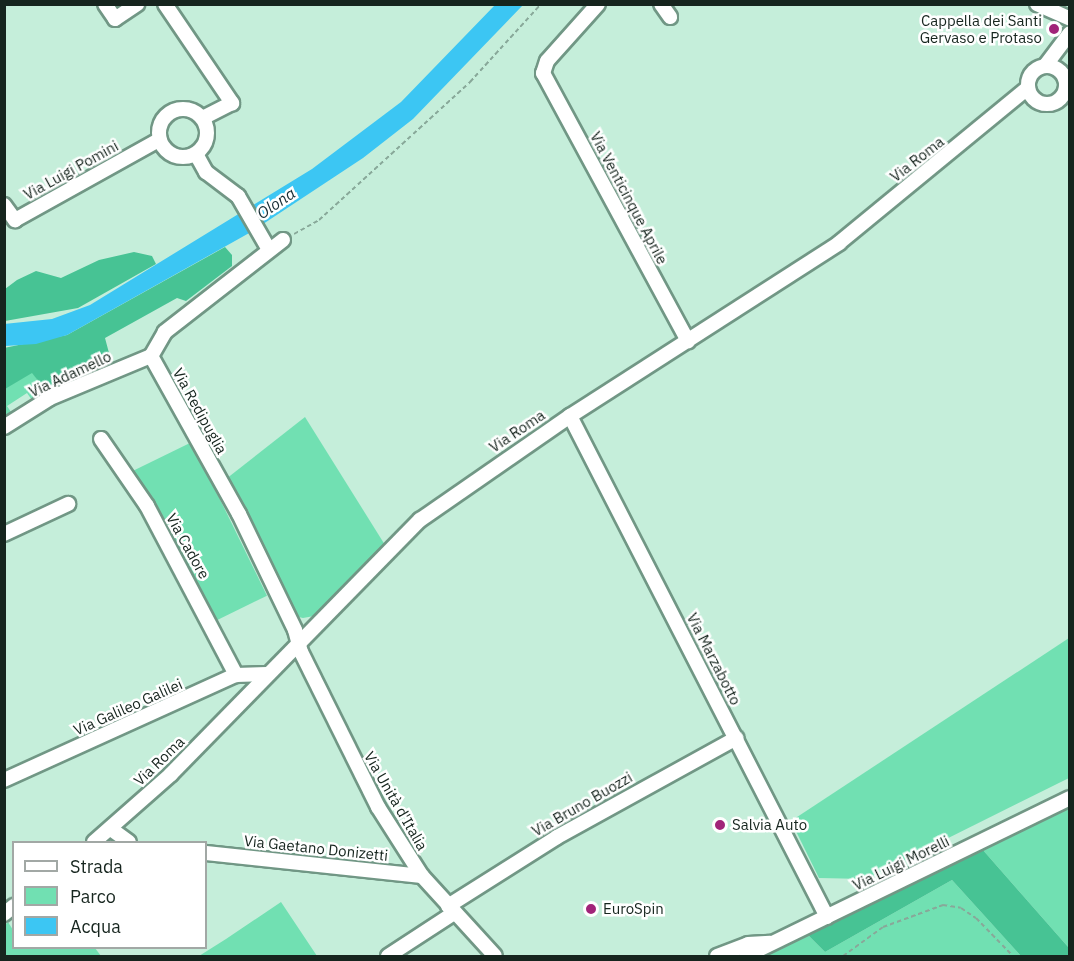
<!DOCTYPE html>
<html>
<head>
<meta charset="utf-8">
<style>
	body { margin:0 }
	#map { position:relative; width:1074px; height:961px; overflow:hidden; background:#c5eeda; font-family:"IBM Plex Sans",sans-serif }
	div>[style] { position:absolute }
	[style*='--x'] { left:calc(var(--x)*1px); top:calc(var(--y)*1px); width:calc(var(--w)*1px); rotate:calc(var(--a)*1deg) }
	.green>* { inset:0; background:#71e0b2; transform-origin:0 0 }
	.forest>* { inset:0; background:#47c394 }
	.water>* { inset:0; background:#3cc6f3 }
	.path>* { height:2px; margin-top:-1px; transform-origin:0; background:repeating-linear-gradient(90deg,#88a899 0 4.5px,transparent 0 7.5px) }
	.roads { filter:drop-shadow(2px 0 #719785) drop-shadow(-2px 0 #719785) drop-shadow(0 2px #719785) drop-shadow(0 -2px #719785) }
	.minor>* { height:14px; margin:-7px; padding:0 7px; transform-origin:7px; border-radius:7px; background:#fff }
	.minor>.ring { margin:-7px; padding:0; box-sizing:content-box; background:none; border:14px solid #fff; border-radius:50% }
	.dots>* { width:16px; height:16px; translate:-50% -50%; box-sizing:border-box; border:3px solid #fff; border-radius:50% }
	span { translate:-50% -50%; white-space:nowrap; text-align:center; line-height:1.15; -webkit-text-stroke:5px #fff; paint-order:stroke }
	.poi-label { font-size:15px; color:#16251e }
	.right { translate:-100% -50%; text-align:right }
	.left { translate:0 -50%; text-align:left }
	.street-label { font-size:15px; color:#16251e }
	.water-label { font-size:16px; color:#172d35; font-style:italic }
	.frame { position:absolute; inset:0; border:6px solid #16251e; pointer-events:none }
	.legend { position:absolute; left:12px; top:841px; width:195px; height:108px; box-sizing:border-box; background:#fff; border:2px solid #a2a8a5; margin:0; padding:8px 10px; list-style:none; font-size:18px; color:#16251e }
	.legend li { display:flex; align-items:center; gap:12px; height:30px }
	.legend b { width:30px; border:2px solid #a2a8a5 }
</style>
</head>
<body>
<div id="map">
	<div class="green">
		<i style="clip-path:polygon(32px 372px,48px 395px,34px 403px,27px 393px,7px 406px,13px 415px,5px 421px,4px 389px)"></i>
		<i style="clip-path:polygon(305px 417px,385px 545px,314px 616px,303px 618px,294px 616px,226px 479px)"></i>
		<i style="left:192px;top:442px;width:171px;height:66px;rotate:64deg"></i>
		<i style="clip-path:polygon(1069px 638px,1069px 778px,866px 879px,819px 878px,791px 821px)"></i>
		<i style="clip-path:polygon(1068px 807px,1070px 808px,1069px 948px,982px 849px)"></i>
		<i style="clip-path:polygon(952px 880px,1021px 956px,761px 956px,807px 934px,825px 952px)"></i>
		<i style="clip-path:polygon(281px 902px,317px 956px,199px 956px,226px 939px)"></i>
		<i style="clip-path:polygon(8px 922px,13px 930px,14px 948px,95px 948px,101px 956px,5px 956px,5px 925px)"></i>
	</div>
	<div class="forest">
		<i style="clip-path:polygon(225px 247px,232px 255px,232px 266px,186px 301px,177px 298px,105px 338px,113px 368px,49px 395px,32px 373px,5px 389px,4px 348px,67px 335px)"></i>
		<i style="clip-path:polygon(134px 252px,152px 256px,156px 264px,78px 308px,5px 321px,5px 289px,17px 280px,36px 271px,61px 278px,99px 260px)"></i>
		<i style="clip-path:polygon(982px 849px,1069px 948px,1069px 956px,1021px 956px,952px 880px,825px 952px,807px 934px)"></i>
	</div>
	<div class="water">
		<i style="clip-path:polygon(495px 5px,523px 5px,413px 119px,363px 158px,251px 232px,67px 335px,36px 344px,5px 346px,4px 324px,52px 319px,90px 305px,312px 169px,401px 102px)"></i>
	</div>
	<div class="path">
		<i style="--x:294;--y:234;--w:29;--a:-29"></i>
		<i style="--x:319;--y:220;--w:205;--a:-42.4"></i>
		<i style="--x:470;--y:82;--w:105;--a:-47.7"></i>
		<i style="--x:843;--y:956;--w:49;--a:-35.9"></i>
		<i style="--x:883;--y:927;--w:64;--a:-20.1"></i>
		<i style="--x:943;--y:905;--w:18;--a:9"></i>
		<i style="--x:961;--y:908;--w:18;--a:34"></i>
		<i style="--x:976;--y:918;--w:53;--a:45.8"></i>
	</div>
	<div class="roads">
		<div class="minor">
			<i style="--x:105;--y:4;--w:18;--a:56"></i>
			<i style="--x:115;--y:19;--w:27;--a:-34"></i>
			<i style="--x:165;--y:4;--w:120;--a:55.9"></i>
			<i style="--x:232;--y:103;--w:33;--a:153"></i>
			<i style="--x:598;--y:4;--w:76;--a:131.8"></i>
			<i style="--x:547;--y:61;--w:13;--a:108"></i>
			<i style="--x:543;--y:73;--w:305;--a:61.6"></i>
			<i style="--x:661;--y:4;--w:16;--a:55"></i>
			<i style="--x:1037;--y:4;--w:36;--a:24"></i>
			<i class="ring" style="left:1028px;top:66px;width:24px;height:24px"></i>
			<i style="--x:1045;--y:66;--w:41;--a:-52.9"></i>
			<i class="ring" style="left:159px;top:109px;width:34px;height:34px"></i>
			<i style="--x:196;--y:154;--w:21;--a:61"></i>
			<i style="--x:206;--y:172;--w:40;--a:37"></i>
			<i style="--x:238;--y:196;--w:60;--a:60"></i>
			<i style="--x:4;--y:205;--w:19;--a:54"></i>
			<i style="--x:15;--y:220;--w:165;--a:-29.1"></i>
			<i style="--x:283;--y:240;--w:150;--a:142.1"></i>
			<i style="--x:165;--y:332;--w:28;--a:120"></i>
			<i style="--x:151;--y:356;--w:181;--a:60.9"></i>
			<i style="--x:239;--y:514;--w:129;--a:64.2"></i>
			<i style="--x:295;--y:630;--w:23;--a:75"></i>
			<i style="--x:301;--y:652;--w:173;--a:63.6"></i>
			<i style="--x:378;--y:807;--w:82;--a:57.5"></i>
			<i style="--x:422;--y:876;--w:108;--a:47.6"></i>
			<i style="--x:570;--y:416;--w:563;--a:62.84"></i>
			<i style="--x:4;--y:427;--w:54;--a:-32.2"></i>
			<i style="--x:50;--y:398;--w:109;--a:-22.6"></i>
			<i style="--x:101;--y:439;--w:81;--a:55.5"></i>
			<i style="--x:147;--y:506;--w:191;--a:62.2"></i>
			<i style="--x:4;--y:534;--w:71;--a:-25.1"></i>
			<i style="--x:4;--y:780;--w:255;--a:-24.4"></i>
			<i style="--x:236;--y:675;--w:31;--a:-2"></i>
			<i style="--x:111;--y:829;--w:22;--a:36"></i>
			<i style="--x:94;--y:842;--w:103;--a:-41.4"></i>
			<i style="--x:171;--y:774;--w:356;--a:-45.6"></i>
			<i style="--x:420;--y:520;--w:183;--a:-34.7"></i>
			<i style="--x:570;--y:416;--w:320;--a:-32.7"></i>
			<i style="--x:839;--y:243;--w:244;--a:-39.4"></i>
			<i style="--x:206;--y:853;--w:217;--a:6.1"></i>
			<i style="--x:448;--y:906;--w:129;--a:-32.3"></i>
			<i style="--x:557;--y:837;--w:205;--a:-28.9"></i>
			<i style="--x:4;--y:914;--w:13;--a:-39"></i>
			<i style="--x:388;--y:956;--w:79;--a:-33.1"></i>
			<i style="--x:717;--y:956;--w:33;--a:-21"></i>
			<i style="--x:748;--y:944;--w:22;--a:-3"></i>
			<i style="--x:746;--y:956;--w:360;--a:-26"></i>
		</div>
	</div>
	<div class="dots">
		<i style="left:1054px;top:29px;background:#a12479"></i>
		<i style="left:720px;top:825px;background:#a12479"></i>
		<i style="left:591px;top:909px;background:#a12479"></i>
	</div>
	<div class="poi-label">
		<span class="right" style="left:1042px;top:29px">Cappella dei Santi<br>Gervaso e Protaso</span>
		<span class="left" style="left:732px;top:825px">Salvia Auto</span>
		<span class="left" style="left:603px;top:909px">EuroSpin</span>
	</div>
	<div class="street-label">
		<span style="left:917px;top:159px;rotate:-38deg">Via Roma</span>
		<span style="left:71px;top:170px;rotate:-29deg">Via Luigi Pomini</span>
		<span style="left:629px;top:198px;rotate:62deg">Via Venticinque Aprile</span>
		<span style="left:70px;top:374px;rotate:-25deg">Via Adamello</span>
		<span style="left:200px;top:411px;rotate:61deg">Via Redipuglia</span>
		<span style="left:517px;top:431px;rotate:-34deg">Via Roma</span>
		<span style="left:188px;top:546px;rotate:61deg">Via Cadore</span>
		<span style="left:714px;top:659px;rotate:63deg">Via Marzabotto</span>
		<span style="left:128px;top:707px;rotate:-24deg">Via Galileo Galilei</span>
		<span style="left:159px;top:761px;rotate:-44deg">Via Roma</span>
		<span style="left:396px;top:801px;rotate:60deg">Via Unità d'Italia</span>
		<span style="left:582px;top:804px;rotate:-30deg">Via Bruno Buozzi</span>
		<span style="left:316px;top:848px;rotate:6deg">Via Gaetano Donizetti</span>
		<span style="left:901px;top:863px;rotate:-26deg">Via Luigi Morelli</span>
	</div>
	<div class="water-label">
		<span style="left:276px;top:203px;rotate:-34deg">Olona</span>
	</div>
	<div class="frame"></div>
	<ul class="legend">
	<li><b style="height:8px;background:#fff"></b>Strada</li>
	<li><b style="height:16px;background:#71e0b2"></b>Parco</li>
	<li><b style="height:16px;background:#3cc6f3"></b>Acqua</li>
	</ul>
</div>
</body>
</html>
